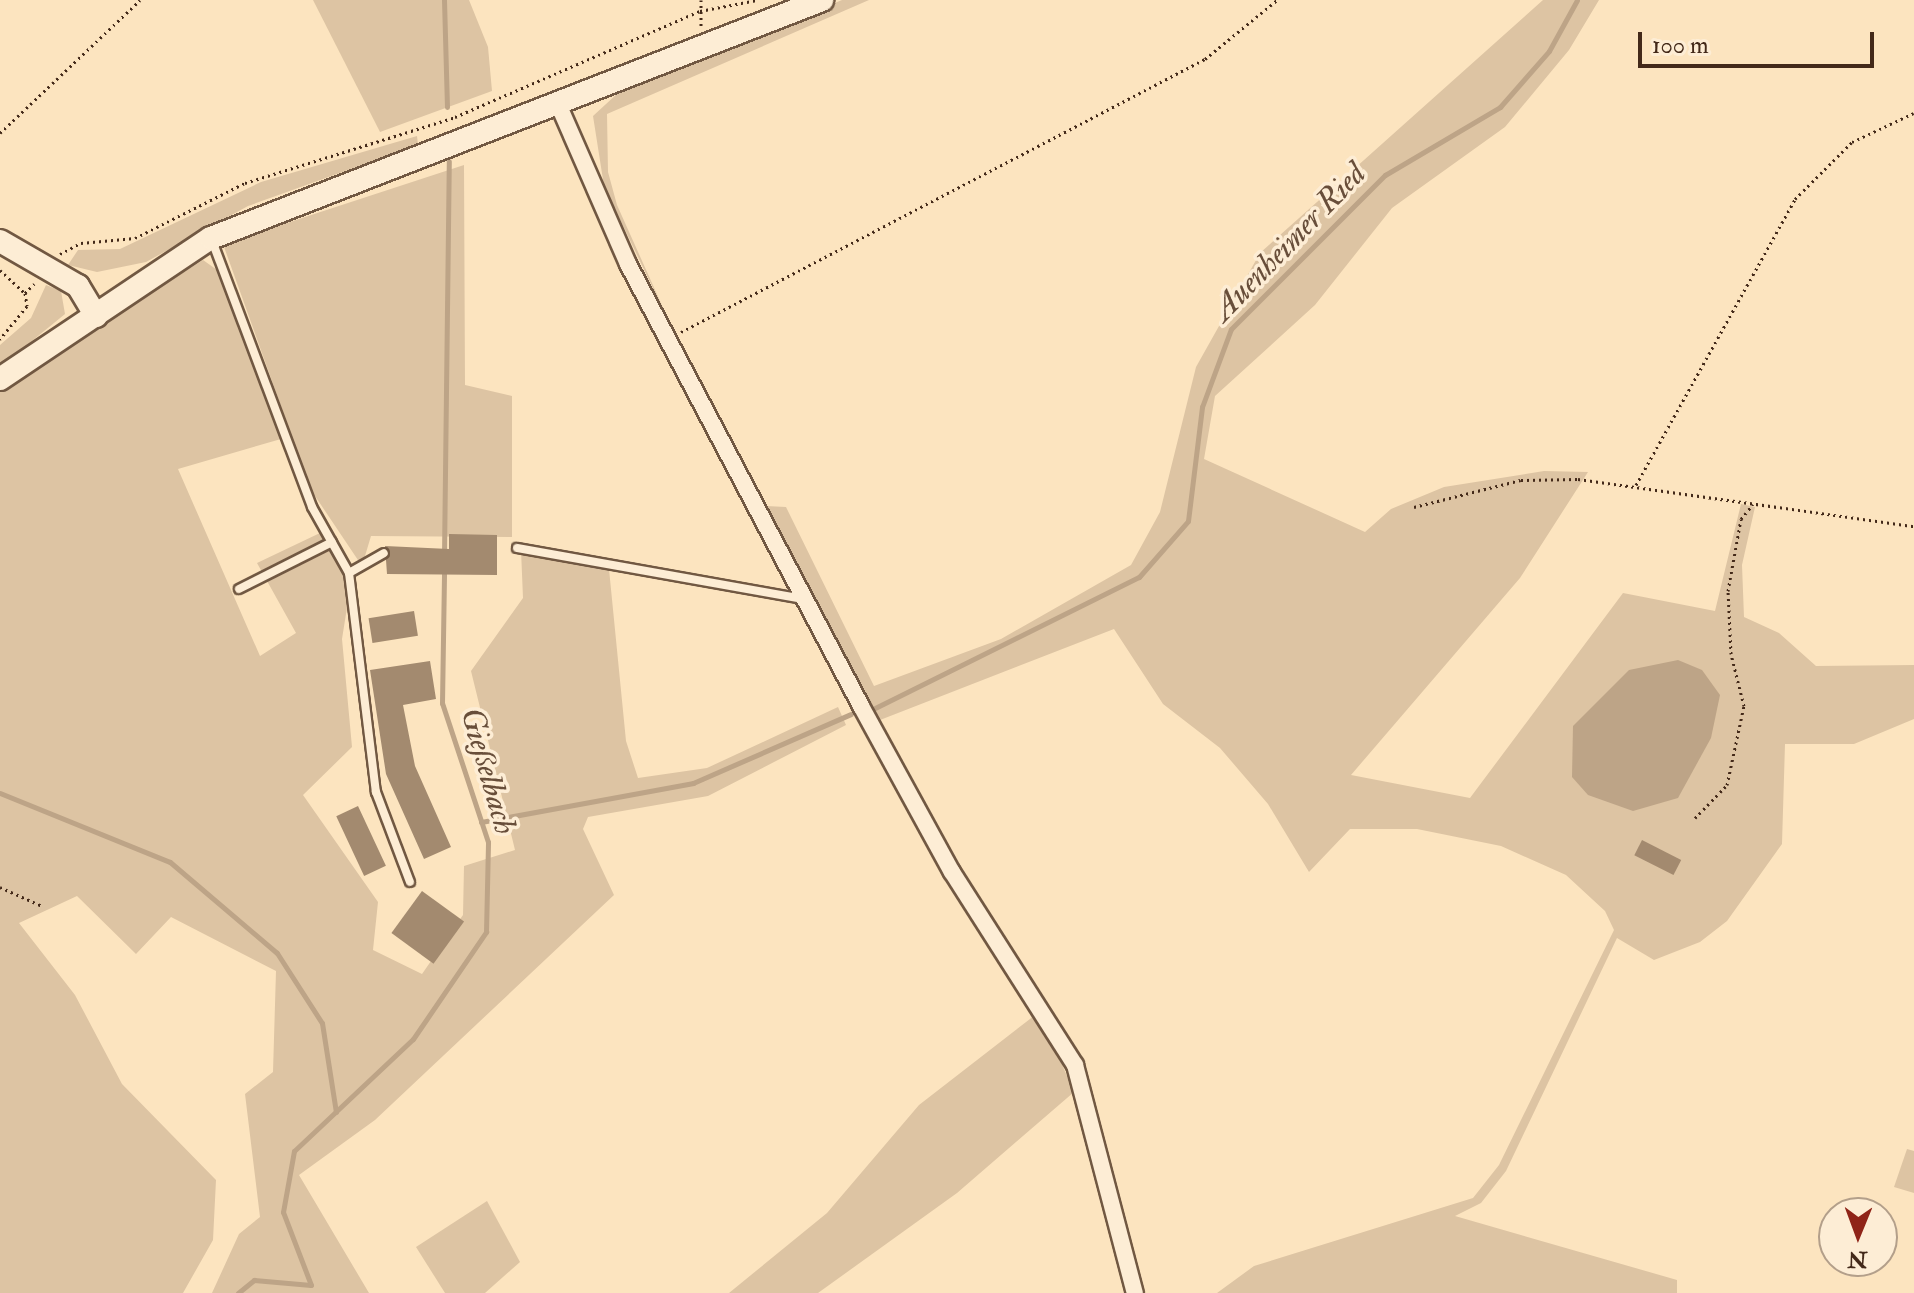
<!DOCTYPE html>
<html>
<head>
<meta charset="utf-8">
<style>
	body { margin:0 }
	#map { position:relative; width:1914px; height:1293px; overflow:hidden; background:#fce4bf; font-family:"IM FELL Double Pica",serif }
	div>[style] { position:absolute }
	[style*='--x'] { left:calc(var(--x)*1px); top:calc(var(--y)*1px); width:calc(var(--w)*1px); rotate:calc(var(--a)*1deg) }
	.green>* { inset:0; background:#ddc4a3 }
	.water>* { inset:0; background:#bda487 }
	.stream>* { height:5px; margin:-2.5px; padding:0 2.5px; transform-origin:2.5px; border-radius:2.5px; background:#bda487 }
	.building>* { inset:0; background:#a38a6f; transform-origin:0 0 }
	.path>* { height:3px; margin-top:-1.5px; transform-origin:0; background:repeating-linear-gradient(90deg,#432919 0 2px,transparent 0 6px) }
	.roads { filter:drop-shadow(2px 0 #715842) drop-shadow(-2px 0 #715842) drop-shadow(0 2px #715842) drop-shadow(0 -2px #715842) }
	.lane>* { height:8px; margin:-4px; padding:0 4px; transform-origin:4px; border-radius:4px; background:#fdedd5 }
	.street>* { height:16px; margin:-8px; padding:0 8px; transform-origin:8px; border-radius:8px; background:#fdedd5 }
	.secondary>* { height:22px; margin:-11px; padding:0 11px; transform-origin:11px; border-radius:11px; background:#fdedd5 }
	span { translate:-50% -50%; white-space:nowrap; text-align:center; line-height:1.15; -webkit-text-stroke:7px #fdedd5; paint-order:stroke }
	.water-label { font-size:32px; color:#684e3a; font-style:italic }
	.north { position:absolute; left:1818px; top:1197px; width:80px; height:80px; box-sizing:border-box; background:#fdedd5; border:2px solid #b39f8a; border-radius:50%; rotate:181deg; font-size:22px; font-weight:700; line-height:32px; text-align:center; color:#432919 }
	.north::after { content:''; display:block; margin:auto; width:28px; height:36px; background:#8f2418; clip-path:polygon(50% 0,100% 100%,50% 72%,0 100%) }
	.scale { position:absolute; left:1638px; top:32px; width:236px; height:36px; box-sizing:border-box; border:4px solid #432919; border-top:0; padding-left:10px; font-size:24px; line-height:28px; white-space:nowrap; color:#432919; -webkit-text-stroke:6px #fdedd5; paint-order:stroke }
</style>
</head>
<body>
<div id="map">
	<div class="green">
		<i style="clip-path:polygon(313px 0,469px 0,488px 47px,492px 91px,380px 132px)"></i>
		<i style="clip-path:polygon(842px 0,869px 0,607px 114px,608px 172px,617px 205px,673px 330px,604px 186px,593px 116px,618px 93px)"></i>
		<i style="clip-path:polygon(1543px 0,1599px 0,1569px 50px,1505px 127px,1392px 208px,1315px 305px,1215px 396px,1204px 459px,1365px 532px,1391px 509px,1444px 487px,1544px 471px,1588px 472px,1520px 578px,1351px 775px,1470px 798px,1623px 593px,1715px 611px,1741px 504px,1755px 507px,1742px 565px,1744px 617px,1779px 633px,1816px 666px,1914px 665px,1914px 719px,1854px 744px,1785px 744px,1782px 844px,1727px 921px,1700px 942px,1654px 960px,1617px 938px,1506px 1171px,1481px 1203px,1455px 1216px,1677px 1280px,1677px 1293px,1217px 1293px,1254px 1266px,1473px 1198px,1499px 1165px,1614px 930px,1605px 911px,1566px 875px,1501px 846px,1417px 829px,1350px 829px,1309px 872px,1268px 804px,1220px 748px,1163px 704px,1114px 629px,880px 720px,766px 506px,786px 507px,874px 686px,1001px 639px,1131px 565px,1160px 512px,1196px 367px,1260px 253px)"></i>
		<i style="clip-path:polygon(417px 136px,418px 145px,248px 206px,146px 262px,97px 272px,68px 265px,78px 250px,120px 249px,261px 182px)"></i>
		<i style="clip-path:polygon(464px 165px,465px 385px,512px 396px,512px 537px,371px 536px,362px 566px,311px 490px,223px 244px)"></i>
		<i style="clip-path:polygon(203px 260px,220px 272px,281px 439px,178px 469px,260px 656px,296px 633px,257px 563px,320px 533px,339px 564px,349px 595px,342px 639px,352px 747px,303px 795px,378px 902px,373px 950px,422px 974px,463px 915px,464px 866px,515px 850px,471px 671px,523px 598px,521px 550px,609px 569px,626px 741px,638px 778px,707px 768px,838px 707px,846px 725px,708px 796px,588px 817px,583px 829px,614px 895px,375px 1120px,299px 1175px,369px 1293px,212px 1293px,239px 1234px,260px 1217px,245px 1094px,273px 1072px,276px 971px,171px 917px,136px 954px,77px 896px,19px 923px,75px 995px,122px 1084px,216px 1180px,213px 1240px,183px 1293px,0 1293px,0 388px)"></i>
		<i style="clip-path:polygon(46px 285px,61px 291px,65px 314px,0 367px,0 345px,31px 318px)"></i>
		<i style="clip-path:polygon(1039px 1012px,1074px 1092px,957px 1193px,818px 1293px,729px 1293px,827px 1213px,919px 1105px)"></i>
		<i style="clip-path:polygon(1907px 1149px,1914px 1151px,1914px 1193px,1894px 1187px)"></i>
		<i style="clip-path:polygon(487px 1201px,520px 1262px,485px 1293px,445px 1293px,416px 1247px)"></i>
	</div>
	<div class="water">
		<i style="clip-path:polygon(1678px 660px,1702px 670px,1720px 695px,1711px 738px,1678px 798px,1633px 811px,1588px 795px,1572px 777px,1573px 726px,1629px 670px)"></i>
	</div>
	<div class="stream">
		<i style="--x:444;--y:0;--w:107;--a:88.4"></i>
		<i style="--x:444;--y:555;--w:394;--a:-89.3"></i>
		<i style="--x:875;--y:708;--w:295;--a:-26.4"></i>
		<i style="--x:1139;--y:577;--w:74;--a:-48.8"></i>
		<i style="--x:1188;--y:521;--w:115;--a:-83"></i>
		<i style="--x:1202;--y:407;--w:83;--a:-69.6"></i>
		<i style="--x:1231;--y:329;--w:218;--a:-45"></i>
		<i style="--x:1385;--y:175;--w:134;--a:-30.6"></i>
		<i style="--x:1500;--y:107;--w:74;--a:-48.8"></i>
		<i style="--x:1549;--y:51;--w:58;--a:-61.2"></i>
		<i style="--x:0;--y:793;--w:183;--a:22.1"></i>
		<i style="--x:170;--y:862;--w:140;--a:40.4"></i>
		<i style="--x:277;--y:953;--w:83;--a:57.3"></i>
		<i style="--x:322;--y:1023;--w:90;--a:81.1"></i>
		<i style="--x:481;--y:822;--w:216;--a:-10.4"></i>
		<i style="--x:693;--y:783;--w:172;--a:-23.6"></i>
		<i style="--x:238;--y:1293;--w:21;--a:-39"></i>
		<i style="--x:254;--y:1280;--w:57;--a:5"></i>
		<i style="--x:311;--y:1285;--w:78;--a:-111"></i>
		<i style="--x:283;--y:1212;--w:62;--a:-79.8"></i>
		<i style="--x:294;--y:1151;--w:163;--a:-43.3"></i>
		<i style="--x:413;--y:1039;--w:130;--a:-55.7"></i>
		<i style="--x:486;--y:932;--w:90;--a:-88.7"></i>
		<i style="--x:488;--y:842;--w:146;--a:-108.3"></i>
		<i style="--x:442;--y:703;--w:134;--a:-89.1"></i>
	</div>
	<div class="building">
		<i style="clip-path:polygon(449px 534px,497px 535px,497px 575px,387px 574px,385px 546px,449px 549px)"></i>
		<i style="left:414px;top:611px;width:25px;height:46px;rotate:81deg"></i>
		<i style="clip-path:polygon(430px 661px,436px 699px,403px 705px,415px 766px,451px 847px,424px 859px,386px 774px,370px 670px)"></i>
		<i style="left:358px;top:806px;width:66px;height:24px;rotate:65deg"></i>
		<i style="left:1642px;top:840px;width:44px;height:17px;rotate:27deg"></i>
		<i style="left:422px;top:891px;width:52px;height:52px;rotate:36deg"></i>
	</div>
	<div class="path">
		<i style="--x:701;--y:0;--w:28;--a:90"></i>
		<i style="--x:0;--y:133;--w:193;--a:-43.5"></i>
		<i style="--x:60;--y:254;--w:24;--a:-28"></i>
		<i style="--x:81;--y:243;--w:54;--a:-5.3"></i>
		<i style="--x:135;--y:238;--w:123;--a:-26.6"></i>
		<i style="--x:245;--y:183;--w:220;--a:-17.4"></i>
		<i style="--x:455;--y:117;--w:267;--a:-23.4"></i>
		<i style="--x:700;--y:11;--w:58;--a:-10.9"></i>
		<i style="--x:0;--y:270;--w:34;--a:43"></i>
		<i style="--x:25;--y:293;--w:13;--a:81"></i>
		<i style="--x:27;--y:306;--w:43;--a:129.3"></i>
		<i style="--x:25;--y:293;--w:13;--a:-45"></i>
		<i style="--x:681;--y:332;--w:591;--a:-27.52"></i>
		<i style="--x:1205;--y:59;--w:93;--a:-39.3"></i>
		<i style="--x:1636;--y:485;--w:327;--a:-60.9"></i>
		<i style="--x:1795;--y:199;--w:81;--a:-45"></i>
		<i style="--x:1852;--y:142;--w:68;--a:-25.1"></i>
		<i style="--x:1414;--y:507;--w:110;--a:-14.2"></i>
		<i style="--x:1521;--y:480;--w:57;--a:-1"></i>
		<i style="--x:1578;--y:479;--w:339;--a:8"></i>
		<i style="--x:1695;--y:818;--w:46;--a:-45.9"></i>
		<i style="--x:1727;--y:785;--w:81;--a:-77.9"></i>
		<i style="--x:1744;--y:706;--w:54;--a:-104"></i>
		<i style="--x:1731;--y:654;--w:63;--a:-92.7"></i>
		<i style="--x:1728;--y:591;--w:73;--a:-79.8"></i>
		<i style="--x:1741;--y:519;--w:19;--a:-51"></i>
		<i style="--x:0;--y:887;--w:46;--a:24.3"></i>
	</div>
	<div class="roads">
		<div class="lane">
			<i style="--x:211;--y:238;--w:287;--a:69.4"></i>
			<i style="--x:312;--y:507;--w:76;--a:60.7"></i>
			<i style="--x:349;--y:573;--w:40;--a:-29.7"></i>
			<i style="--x:517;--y:548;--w:291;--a:10.1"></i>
			<i style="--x:349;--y:573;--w:221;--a:83"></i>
			<i style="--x:376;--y:792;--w:96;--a:69.3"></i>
			<i style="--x:239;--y:589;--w:104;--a:-26.8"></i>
		</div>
		<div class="street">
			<i style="--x:559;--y:106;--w:172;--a:66.4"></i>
			<i style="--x:628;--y:264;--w:500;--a:62.2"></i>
			<i style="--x:861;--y:706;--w:189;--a:61.3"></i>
			<i style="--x:952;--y:872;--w:229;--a:57.5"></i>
			<i style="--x:1075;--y:1065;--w:236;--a:75.3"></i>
		</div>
		<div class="secondary">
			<i style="--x:0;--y:241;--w:90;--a:30"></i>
			<i style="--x:78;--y:286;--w:35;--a:59"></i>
			<i style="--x:0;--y:379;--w:254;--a:-33.8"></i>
			<i style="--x:211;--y:238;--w:656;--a:-21.28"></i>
		</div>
	</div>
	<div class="water-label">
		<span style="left:1289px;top:242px;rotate:-46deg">Auenheimer Ried</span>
		<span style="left:488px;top:771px;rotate:74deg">Gießelbach</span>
	</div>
	<div class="north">N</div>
	<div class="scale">100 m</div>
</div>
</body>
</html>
